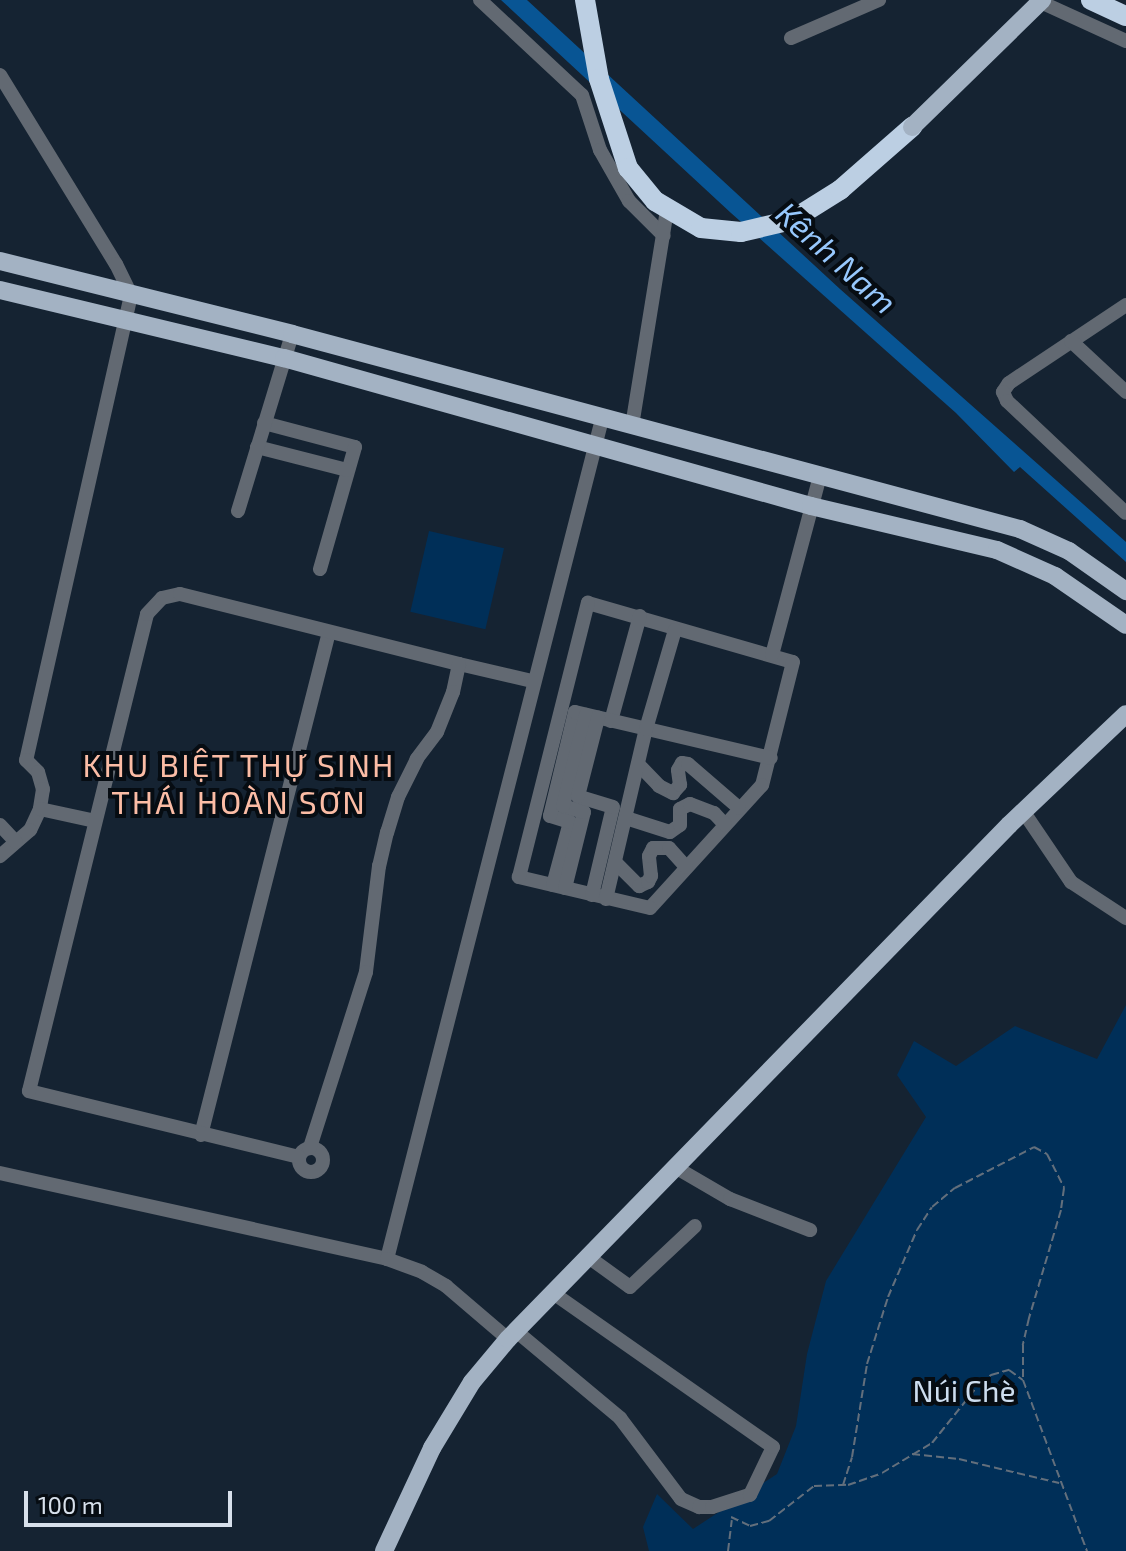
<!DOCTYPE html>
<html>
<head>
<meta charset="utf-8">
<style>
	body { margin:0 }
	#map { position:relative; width:1126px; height:1551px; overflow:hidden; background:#152332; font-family:"Exo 2",sans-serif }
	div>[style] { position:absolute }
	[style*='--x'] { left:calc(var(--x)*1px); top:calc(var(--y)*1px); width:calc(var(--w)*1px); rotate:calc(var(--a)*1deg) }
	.green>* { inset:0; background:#002f58; transform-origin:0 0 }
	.water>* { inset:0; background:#085594 }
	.path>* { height:2px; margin-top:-1px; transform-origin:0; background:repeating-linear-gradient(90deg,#636f7c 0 8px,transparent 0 12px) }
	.minor>* { height:14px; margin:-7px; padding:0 7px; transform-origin:7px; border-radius:7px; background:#626972 }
	.minor>.ring { margin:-7px; padding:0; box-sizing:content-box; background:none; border:14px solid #626972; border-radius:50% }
	.major>* { height:18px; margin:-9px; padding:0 9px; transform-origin:9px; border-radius:9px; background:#a3b2c3 }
	.highway>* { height:20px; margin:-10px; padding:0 10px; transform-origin:10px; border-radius:10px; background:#bccfe3 }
	.major-bridge>* { height:18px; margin:-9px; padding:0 9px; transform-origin:9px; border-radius:9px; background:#a3b2c3 }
	span { translate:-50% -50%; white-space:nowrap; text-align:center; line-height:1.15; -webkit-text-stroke:8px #060c12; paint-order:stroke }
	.park-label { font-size:30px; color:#cdddef }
	.water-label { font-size:32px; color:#97c8fd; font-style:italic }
	.neighbourhood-label { font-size:32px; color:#fbbca5; letter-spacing:2px }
	.scale { position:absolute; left:24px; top:1491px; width:208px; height:36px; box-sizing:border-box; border:4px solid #d7e0eb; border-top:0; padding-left:10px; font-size:24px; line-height:28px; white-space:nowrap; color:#d7e0eb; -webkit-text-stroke:6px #060c12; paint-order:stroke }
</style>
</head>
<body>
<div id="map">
	<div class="green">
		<i style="left:429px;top:531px;width:77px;height:83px;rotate:13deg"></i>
		<i style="clip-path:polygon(1126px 1005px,1126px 1551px,649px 1551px,643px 1527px,657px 1494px,693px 1529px,777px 1474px,796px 1426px,807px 1354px,826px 1281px,926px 1117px,897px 1075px,914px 1041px,956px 1066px,1015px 1026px,1097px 1059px)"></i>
	</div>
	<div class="water">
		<i style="clip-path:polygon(501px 0,527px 0,840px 289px,1126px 542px,1126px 562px,1020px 467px,1014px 472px,956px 413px,731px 213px)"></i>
	</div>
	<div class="path">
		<i style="--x:912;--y:1454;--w:47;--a:6.1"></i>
		<i style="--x:959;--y:1459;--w:103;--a:13.5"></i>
		<i style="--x:843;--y:1485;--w:29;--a:-72"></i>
		<i style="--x:852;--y:1457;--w:94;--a:-80.8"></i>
		<i style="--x:867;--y:1364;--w:70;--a:-72.6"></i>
		<i style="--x:888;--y:1297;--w:73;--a:-66.6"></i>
		<i style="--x:917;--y:1230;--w:27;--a:-57"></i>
		<i style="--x:932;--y:1207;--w:30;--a:-40"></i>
		<i style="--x:955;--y:1188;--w:89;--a:-27.4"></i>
		<i style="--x:1034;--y:1147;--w:15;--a:28"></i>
		<i style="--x:1047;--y:1154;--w:38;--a:63"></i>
		<i style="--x:1064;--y:1188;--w:22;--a:98"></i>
		<i style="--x:1061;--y:1210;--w:113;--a:106.5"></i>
		<i style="--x:1029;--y:1318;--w:28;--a:103"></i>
		<i style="--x:1023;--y:1345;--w:35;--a:90"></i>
		<i style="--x:731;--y:1517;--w:21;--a:25"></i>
		<i style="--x:750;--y:1526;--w:20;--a:-15"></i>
		<i style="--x:769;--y:1521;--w:57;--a:-37.9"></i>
		<i style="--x:814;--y:1486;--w:34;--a:-2"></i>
		<i style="--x:848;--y:1485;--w:36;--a:-19"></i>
		<i style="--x:882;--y:1473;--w:58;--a:-31"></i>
		<i style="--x:932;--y:1443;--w:77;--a:-51.3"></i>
		<i style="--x:980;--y:1383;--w:14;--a:-36"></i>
		<i style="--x:991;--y:1375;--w:19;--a:-16"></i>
		<i style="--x:1009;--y:1370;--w:17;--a:36"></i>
		<i style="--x:1023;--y:1380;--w:183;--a:69.5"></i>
		<i style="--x:728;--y:1551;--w:31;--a:-83"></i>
	</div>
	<div class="minor">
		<i style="--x:480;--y:0;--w:139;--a:43"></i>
		<i style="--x:582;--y:95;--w:58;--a:71.9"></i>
		<i style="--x:600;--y:150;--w:59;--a:60.4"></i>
		<i style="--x:629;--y:201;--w:49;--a:45"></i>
		<i style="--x:1036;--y:0;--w:99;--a:24.5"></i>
		<i style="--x:791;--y:38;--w:96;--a:-23.4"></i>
		<i style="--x:0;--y:75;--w:222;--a:58.5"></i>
		<i style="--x:116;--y:264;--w:34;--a:64"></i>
		<i style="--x:131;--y:295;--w:477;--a:102.7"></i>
		<i style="--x:26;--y:760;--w:17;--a:45"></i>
		<i style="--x:38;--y:772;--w:18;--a:74"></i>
		<i style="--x:43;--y:789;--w:20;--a:99"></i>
		<i style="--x:40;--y:809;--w:23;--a:115"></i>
		<i style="--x:30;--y:830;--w:40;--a:139"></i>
		<i style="--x:1126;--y:305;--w:141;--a:146.3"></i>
		<i style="--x:1009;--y:383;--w:11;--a:124"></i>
		<i style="--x:1003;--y:392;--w:10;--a:66"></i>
		<i style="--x:1007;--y:401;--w:163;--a:43.3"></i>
		<i style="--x:1071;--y:341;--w:75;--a:42.8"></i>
		<i style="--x:264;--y:423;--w:94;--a:14.8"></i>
		<i style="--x:355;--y:447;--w:127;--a:106"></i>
		<i style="--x:632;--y:426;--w:219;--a:-80.8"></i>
		<i style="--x:257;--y:447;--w:93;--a:14.3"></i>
		<i style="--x:238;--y:511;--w:185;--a:-73"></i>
		<i style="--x:588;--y:603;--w:213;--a:16.1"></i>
		<i style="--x:793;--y:662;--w:127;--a:104.1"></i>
		<i style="--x:762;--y:785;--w:166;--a:132.3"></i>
		<i style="--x:650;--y:908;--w:135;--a:-166.7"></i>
		<i style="--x:519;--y:877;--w:283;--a:-75.9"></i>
		<i style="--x:772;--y:655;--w:185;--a:-75"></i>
		<i style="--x:459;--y:664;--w:75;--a:13.1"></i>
		<i style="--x:611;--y:721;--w:109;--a:-74.6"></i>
		<i style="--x:639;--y:765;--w:29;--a:46"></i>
		<i style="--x:659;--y:786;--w:16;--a:27"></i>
		<i style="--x:673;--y:793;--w:11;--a:-49"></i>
		<i style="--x:680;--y:785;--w:15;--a:-98"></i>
		<i style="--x:678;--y:770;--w:8;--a:-60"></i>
		<i style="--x:682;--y:763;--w:6;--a:9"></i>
		<i style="--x:688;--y:764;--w:67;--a:40.8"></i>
		<i style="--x:40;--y:809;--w:56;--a:12.3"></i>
		<i style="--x:1023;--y:811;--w:86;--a:55.9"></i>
		<i style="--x:1071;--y:882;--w:66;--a:33.2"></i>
		<i style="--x:626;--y:818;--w:46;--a:17.7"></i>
		<i style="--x:670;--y:832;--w:12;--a:-35"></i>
		<i style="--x:680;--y:825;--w:16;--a:-90"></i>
		<i style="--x:680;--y:809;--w:11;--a:-27"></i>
		<i style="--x:690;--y:804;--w:26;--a:21"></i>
		<i style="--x:714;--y:813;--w:16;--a:47"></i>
		<i style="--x:0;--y:825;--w:23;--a:47"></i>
		<i style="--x:616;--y:863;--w:33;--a:45"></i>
		<i style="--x:639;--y:886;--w:10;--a:-24"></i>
		<i style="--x:648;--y:882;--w:7;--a:-63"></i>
		<i style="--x:651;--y:876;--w:20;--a:-96"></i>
		<i style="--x:649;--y:856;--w:9;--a:-63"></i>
		<i style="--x:653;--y:848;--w:16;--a:0"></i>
		<i style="--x:669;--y:848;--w:25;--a:48"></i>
		<i style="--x:553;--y:885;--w:65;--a:-74.9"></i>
		<i style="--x:570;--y:822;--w:21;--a:-163"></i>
		<i style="--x:550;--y:816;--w:107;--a:-76.5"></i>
		<i style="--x:575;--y:712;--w:201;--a:13.2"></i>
		<i style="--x:565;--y:888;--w:78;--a:-76"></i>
		<i style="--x:584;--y:812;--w:22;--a:-164"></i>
		<i style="--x:563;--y:806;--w:94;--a:-75.8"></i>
		<i style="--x:592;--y:895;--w:90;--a:-76.6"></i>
		<i style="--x:613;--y:807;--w:37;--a:-163"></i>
		<i style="--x:578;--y:796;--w:81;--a:-75.6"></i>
		<i style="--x:606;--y:899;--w:175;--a:-76.8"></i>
		<i style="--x:646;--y:729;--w:103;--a:-73.7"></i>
		<i style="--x:201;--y:1135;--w:519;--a:-75.72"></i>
		<i class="ring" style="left:299px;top:1148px;width:10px;height:10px"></i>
		<i style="--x:299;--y:1157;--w:278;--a:-166.3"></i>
		<i style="--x:29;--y:1091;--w:491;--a:-76.1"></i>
		<i style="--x:147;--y:614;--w:22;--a:-47"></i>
		<i style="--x:162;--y:598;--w:18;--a:-13"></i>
		<i style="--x:180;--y:594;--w:288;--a:14.1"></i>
		<i style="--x:459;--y:664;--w:29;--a:102"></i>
		<i style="--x:453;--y:692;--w:43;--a:111.8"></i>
		<i style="--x:437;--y:732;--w:34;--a:127"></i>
		<i style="--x:417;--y:759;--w:42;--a:116.6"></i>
		<i style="--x:398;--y:797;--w:37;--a:107"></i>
		<i style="--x:387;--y:832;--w:35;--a:103"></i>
		<i style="--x:379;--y:866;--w:107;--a:97"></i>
		<i style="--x:366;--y:972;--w:185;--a:107.7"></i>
		<i style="--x:675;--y:1167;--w:64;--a:30.2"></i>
		<i style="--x:730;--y:1199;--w:86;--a:21.2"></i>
		<i style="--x:0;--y:1173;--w:396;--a:12.5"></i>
		<i style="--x:387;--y:1259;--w:867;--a:-75.64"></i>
		<i style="--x:587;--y:1256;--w:53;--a:35.8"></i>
		<i style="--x:630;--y:1287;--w:89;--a:-43.2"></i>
		<i style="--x:387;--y:1259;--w:37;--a:20"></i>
		<i style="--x:422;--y:1272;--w:28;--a:30"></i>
		<i style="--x:446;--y:1286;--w:82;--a:40.5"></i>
		<i style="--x:516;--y:1331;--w:136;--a:39.9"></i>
		<i style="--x:620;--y:1418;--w:101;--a:53"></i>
		<i style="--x:681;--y:1499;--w:20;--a:24"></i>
		<i style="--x:699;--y:1507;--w:13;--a:0"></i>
		<i style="--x:712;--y:1507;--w:40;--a:-18"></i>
		<i style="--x:750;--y:1495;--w:53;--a:-64.4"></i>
		<i style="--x:773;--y:1447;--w:270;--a:-145"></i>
	</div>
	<div class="major">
		<i style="--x:0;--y:261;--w:301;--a:14"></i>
		<i style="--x:292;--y:334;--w:754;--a:15"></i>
		<i style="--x:1020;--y:529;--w:54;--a:24.2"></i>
		<i style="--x:1069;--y:551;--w:70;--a:35.1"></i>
		<i style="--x:0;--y:290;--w:292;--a:13.5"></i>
		<i style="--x:284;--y:358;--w:547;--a:15.69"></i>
		<i style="--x:811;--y:506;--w:191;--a:13.3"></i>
		<i style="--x:997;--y:550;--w:64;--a:24.1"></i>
		<i style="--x:1055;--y:576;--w:86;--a:34.6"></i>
		<i style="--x:384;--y:1551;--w:114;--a:-65"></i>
		<i style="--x:432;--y:1448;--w:77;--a:-58.8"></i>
		<i style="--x:472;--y:1382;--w:56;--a:-50.1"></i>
		<i style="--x:508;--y:1339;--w:718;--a:-45.73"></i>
		<i style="--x:1009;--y:825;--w:161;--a:-43.5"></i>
	</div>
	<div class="highway">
		<i style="--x:585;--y:0;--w:80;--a:80"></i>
		<i style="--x:599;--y:79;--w:94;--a:72"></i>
		<i style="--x:628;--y:168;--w:43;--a:50.7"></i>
		<i style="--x:655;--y:201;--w:53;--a:30.4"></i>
		<i style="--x:701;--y:228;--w:40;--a:5.7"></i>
		<i style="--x:741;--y:232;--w:52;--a:-13.2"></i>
		<i style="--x:792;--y:220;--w:57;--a:-32"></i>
		<i style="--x:840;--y:190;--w:96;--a:-41.2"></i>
		<i style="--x:1091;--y:0;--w:38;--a:25"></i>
	</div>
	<div class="major-bridge">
		<i style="--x:912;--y:127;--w:182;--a:-44.3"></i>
	</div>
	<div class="park-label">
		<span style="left:964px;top:1390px">Núi Chè</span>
	</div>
	<div class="water-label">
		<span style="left:837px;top:257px;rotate:42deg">Kênh Nam</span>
	</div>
	<div class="neighbourhood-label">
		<span style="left:239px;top:783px">KHU BIỆT THỰ SINH<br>THÁI HOÀN SƠN</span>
	</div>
	<div class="scale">100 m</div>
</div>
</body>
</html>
